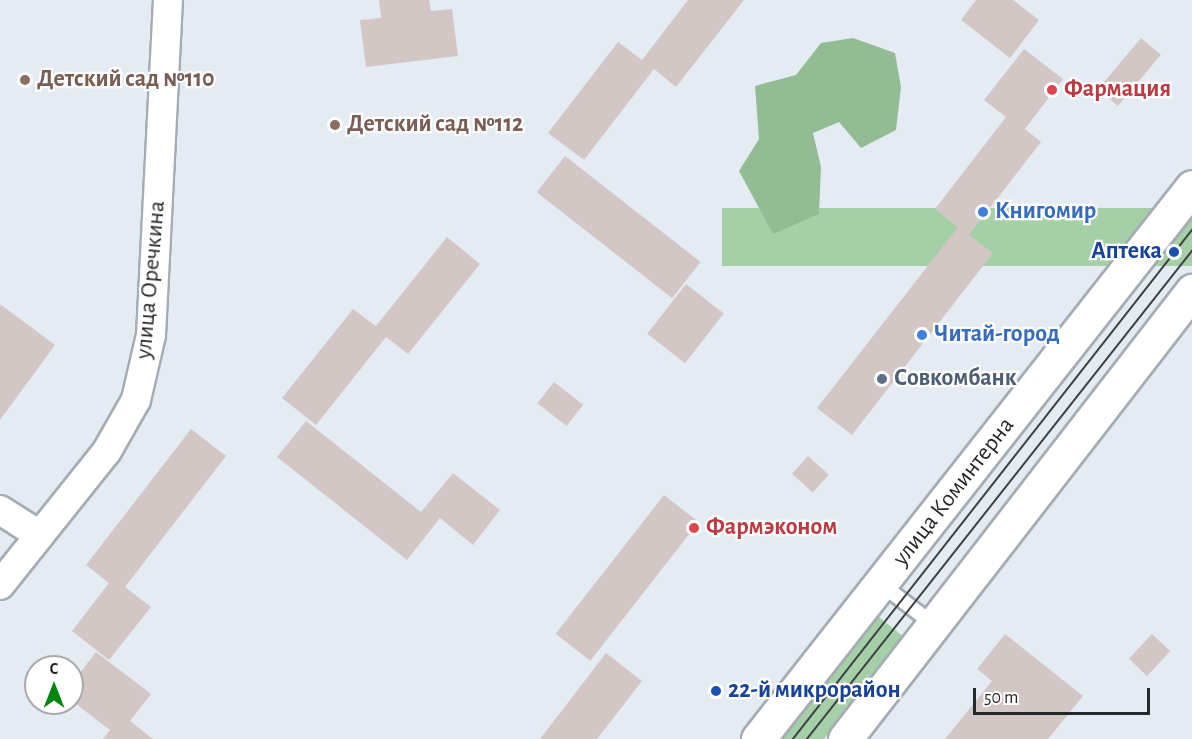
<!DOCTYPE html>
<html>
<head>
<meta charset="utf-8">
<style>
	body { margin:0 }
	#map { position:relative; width:1192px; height:739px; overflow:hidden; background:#e5ebf3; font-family:"Alegreya Sans",sans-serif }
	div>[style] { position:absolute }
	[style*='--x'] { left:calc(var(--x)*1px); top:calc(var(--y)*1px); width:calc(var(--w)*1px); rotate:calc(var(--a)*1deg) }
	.green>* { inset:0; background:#a5cfa7; transform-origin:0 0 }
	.forest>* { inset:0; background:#93bc94 }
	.building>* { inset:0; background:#d3c7c5; transform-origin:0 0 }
	.roads { filter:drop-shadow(2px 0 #a5acb3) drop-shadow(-2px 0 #a5acb3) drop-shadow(0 2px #a5acb3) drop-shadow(0 -2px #a5acb3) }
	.lane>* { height:14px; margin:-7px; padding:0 7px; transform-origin:7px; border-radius:7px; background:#fff }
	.street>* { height:28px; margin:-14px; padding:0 14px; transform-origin:14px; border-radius:14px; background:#fff }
	.secondary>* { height:33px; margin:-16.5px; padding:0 16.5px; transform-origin:16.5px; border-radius:16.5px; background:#fff }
	.tram>* { height:1.5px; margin:-0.75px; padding:0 0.75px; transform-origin:0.75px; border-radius:0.75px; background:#3d4143 }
	.dots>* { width:16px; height:16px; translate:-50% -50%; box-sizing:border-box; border:3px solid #fff; border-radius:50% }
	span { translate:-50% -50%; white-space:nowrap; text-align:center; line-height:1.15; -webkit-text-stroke:4.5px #fff; paint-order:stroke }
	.education-label { font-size:24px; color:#785e54; font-weight:700 }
	.left { translate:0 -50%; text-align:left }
	.health-label { font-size:24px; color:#be3a42; font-weight:700 }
	.shop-label { font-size:24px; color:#366cbe; font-weight:700 }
	.transit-label { font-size:24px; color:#164399; font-weight:700 }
	.right { translate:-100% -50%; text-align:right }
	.street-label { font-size:24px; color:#25282a }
	.service-label { font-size:24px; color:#4e5e75; font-weight:700 }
	.north { position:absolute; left:24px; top:655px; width:60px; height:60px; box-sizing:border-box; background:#fff; border:2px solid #a8a9aa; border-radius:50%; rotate:0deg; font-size:16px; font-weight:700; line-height:24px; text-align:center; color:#25282a }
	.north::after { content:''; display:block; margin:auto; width:21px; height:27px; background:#01860b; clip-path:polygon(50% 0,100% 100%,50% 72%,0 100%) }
	.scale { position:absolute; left:973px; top:688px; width:177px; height:27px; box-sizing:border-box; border:3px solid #25282a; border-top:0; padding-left:8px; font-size:18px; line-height:21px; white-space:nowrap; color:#25282a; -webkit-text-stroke:4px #fff; paint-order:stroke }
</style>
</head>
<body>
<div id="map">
	<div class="green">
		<i style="left:1192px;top:208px;width:58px;height:470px;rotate:90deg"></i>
		<i style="clip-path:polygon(875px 614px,904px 637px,824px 739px,777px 739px)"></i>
	</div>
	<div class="forest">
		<i style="clip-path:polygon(853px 38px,895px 53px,901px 87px,896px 130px,861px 148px,839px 122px,813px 133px,821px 167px,819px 214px,773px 234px,739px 171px,759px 139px,755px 86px,796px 75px,821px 43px)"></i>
	</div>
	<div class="building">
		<i style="clip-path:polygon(379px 0,429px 0,431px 11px,452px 9px,458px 56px,366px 67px,360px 20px,381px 18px)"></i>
		<i style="clip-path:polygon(688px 0,744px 0,676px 87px,654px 69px,584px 160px,548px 133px,618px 42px,642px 60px)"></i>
		<i style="clip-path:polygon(976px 0,1013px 0,1039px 20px,1010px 58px,961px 20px)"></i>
		<i style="left:1141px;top:38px;width:26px;height:67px;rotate:40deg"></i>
		<i style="clip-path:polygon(1024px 49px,1063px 79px,1025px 129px,1041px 142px,969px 235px,993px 253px,852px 435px,817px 408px,958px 227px,935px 209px,1006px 117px,984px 100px)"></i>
		<i style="left:565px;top:156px;width:172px;height:46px;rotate:38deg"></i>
		<i style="clip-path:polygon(447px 237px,480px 264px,408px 354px,386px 337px,316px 425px,282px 398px,353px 309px,376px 326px)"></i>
		<i style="left:686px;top:284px;width:48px;height:63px;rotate:38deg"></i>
		<i style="clip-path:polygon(0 304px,55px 345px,0 420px)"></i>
		<i style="left:554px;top:382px;width:37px;height:27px;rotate:38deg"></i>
		<i style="clip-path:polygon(306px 421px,421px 512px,453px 473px,500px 510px,473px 545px,440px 518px,407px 560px,277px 457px)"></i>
		<i style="clip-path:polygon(191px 429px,226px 456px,125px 587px,151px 607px,109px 660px,72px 631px,109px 583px,86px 565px)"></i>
		<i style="left:808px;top:456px;width:28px;height:24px;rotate:42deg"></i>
		<i style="left:664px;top:495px;width:44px;height:176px;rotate:38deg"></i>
		<i style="clip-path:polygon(1005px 634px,1083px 696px,1048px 739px,945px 739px,992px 681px,977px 669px)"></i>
		<i style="left:1152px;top:634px;width:25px;height:34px;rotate:43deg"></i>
		<i style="clip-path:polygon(96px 652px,151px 694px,130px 721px,153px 739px,103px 739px,110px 730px,72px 701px,72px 683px)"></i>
		<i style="clip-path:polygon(606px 653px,642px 681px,604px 730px,597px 739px,540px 739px)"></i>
	</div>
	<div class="roads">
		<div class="lane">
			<i style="--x:881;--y:584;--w:66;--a:37.6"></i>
		</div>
		<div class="street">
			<i style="--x:0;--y:510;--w:45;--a:32.3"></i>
			<i style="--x:0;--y:585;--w:171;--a:-51.4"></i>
			<i style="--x:107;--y:451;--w:59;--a:-60.4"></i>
			<i style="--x:136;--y:400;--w:67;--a:-77"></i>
			<i style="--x:151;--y:335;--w:335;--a:-87.1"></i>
		</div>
		<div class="secondary">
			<i style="--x:758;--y:739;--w:702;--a:-51.82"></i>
			<i style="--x:845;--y:739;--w:567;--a:-52.24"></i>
		</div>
	</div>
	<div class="tram">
		<i style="--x:793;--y:739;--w:647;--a:-51.91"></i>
		<i style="--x:807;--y:739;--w:622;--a:-51.73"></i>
	</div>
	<div class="dots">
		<i style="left:25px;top:80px;background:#8d6e63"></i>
		<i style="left:1052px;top:90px;background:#e0444e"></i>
		<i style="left:335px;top:125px;background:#8d6e63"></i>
		<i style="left:983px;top:212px;background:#3f7fe0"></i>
		<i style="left:1174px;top:252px;background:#1a4fb4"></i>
		<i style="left:922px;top:335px;background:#3f7fe0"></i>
		<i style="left:882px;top:379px;background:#5c6f8a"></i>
		<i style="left:694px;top:528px;background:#e0444e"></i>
		<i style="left:716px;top:691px;background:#1a4fb4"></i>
	</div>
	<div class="education-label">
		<span class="left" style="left:37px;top:80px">Детский сад №110</span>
		<span class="left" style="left:347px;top:125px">Детский сад №112</span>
	</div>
	<div class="health-label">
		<span class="left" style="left:1064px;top:90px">Фармация</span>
		<span class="left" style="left:706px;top:528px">Фармэконом</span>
	</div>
	<div class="shop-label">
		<span class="left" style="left:995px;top:212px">Книгомир</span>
		<span class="left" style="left:934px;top:335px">Читай-город</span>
	</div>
	<div class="transit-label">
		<span class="right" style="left:1162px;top:252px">Аптека</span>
		<span class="left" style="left:728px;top:691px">22-й микрорайон</span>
	</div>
	<div class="street-label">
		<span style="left:151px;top:280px;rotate:-85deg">улица Оречкина</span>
		<span style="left:954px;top:492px;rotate:-52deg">улица Коминтерна</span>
	</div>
	<div class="service-label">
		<span class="left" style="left:894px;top:379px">Совкомбанк</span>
	</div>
	<div class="north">С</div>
	<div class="scale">50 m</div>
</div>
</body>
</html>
